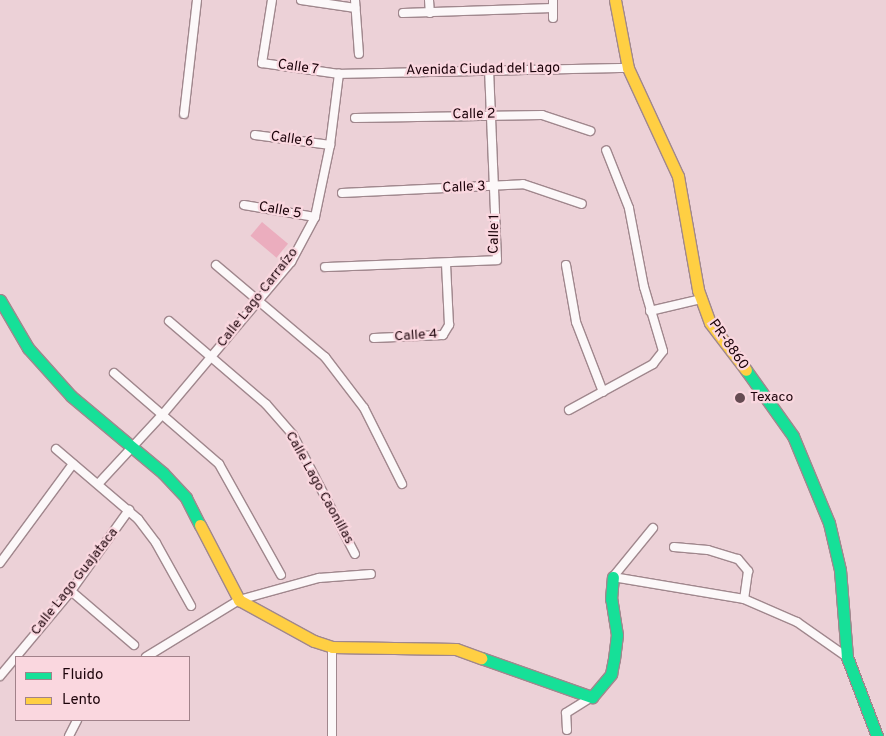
<!DOCTYPE html>
<html>
<head>
<meta charset="utf-8">
<style>
	body { margin:0 }
	#map { position:relative; width:886px; height:736px; overflow:hidden; background:#ecd1d7; font-family:Overpass,sans-serif }
	div>[style] { position:absolute }
	[style*='--x'] { left:calc(var(--x)*1px); top:calc(var(--y)*1px); width:calc(var(--w)*1px); rotate:calc(var(--a)*1deg) }
	.green>* { inset:0; background:#ebadbe; transform-origin:0 0 }
	.roads { filter:drop-shadow(1px 0 #a0878d) drop-shadow(-1px 0 #a0878d) drop-shadow(0 1px #a0878d) drop-shadow(0 -1px #a0878d) }
	.street>* { height:8px; margin:-4px; padding:0 4px; transform-origin:4px; border-radius:4px; background:#fcf8f9 }
	.fast>* { height:11px; margin:-5.5px; padding:0 5.5px; transform-origin:5.5px; border-radius:5.5px; background:#16e098 }
	.slow>* { height:11px; margin:-5.5px; padding:0 5.5px; transform-origin:5.5px; border-radius:5.5px; background:#ffcf43 }
	.dots>* { width:14px; height:14px; translate:-50% -50%; box-sizing:border-box; border:2px solid #fad7df; border-radius:50% }
	span { translate:-50% -50%; white-space:nowrap; text-align:center; line-height:1.15; -webkit-text-stroke:4.5px #fad7df; paint-order:stroke }
	.street-label { font-size:14px; color:#1c030a }
	.poi-label { font-size:14px; color:#1c030a }
	.left { translate:0 -50%; text-align:left }
	.legend { position:absolute; left:15px; top:656px; width:175px; height:65px; box-sizing:border-box; background:#fad7df; border:1px solid #a1828a; margin:0; padding:6px 9px; list-style:none; font-size:15px; color:#1c030a }
	.legend li { display:flex; align-items:center; gap:10px; height:25px }
	.legend b { width:25px; border:1px solid #a1828a }
</style>
</head>
<body>
<div id="map">
	<div class="green">
		<i style="left:262px;top:222px;width:34px;height:18px;rotate:40deg"></i>
	</div>
	<div class="roads">
		<div class="street">
			<i style="--x:272;--y:0;--w:64;--a:99"></i>
			<i style="--x:262;--y:63;--w:78;--a:8.1"></i>
			<i style="--x:339;--y:74;--w:289;--a:-1.2"></i>
			<i style="--x:301;--y:0;--w:55;--a:8.4"></i>
			<i style="--x:355;--y:0;--w:54;--a:85.8"></i>
			<i style="--x:429;--y:0;--w:13;--a:86"></i>
			<i style="--x:553;--y:0;--w:18;--a:90"></i>
			<i style="--x:403;--y:13;--w:150;--a:-1.9"></i>
			<i style="--x:184;--y:114;--w:115;--a:-83.5"></i>
			<i style="--x:355;--y:118;--w:187;--a:-0.9"></i>
			<i style="--x:542;--y:115;--w:51;--a:18.4"></i>
			<i style="--x:255;--y:135;--w:76;--a:7.6"></i>
			<i style="--x:342;--y:193;--w:181;--a:-2.8"></i>
			<i style="--x:523;--y:184;--w:62;--a:18.7"></i>
			<i style="--x:244;--y:205;--w:72;--a:9.6"></i>
			<i style="--x:216;--y:265;--w:143;--a:40.2"></i>
			<i style="--x:325;--y:357;--w:64;--a:52.6"></i>
			<i style="--x:364;--y:408;--w:85;--a:63.4"></i>
			<i style="--x:566;--y:265;--w:58;--a:80"></i>
			<i style="--x:576;--y:322;--w:75;--a:68.9"></i>
			<i style="--x:325;--y:267;--w:172;--a:-2.3"></i>
			<i style="--x:497;--y:260;--w:191;--a:-92.4"></i>
			<i style="--x:650;--y:311;--w:52;--a:-13.2"></i>
			<i style="--x:169;--y:321;--w:128;--a:40.6"></i>
			<i style="--x:266;--y:404;--w:41;--a:48.9"></i>
			<i style="--x:293;--y:435;--w:134;--a:62.5"></i>
			<i style="--x:374;--y:338;--w:69;--a:-2.5"></i>
			<i style="--x:443;--y:335;--w:12;--a:-59"></i>
			<i style="--x:449;--y:325;--w:62;--a:-92.8"></i>
			<i style="--x:114;--y:373;--w:139;--a:40.9"></i>
			<i style="--x:219;--y:464;--w:127;--a:60.8"></i>
			<i style="--x:569;--y:410;--w:96;--a:-28.7"></i>
			<i style="--x:653;--y:364;--w:16;--a:-52"></i>
			<i style="--x:663;--y:351;--w:67;--a:-106.5"></i>
			<i style="--x:644;--y:287;--w:80;--a:-100.8"></i>
			<i style="--x:629;--y:208;--w:62;--a:-111.6"></i>
			<i style="--x:56;--y:449;--w:108;--a:40.5"></i>
			<i style="--x:138;--y:519;--w:30;--a:53"></i>
			<i style="--x:156;--y:543;--w:72;--a:60.9"></i>
			<i style="--x:99;--y:483;--w:94;--a:-47.2"></i>
			<i style="--x:163;--y:414;--w:199;--a:-49.9"></i>
			<i style="--x:291;--y:262;--w:51;--a:-61.9"></i>
			<i style="--x:315;--y:217;--w:74;--a:-78.2"></i>
			<i style="--x:330;--y:145;--w:72;--a:-82.8"></i>
			<i style="--x:653;--y:528;--w:63;--a:129.2"></i>
			<i style="--x:613;--y:577;--w:133;--a:9.5"></i>
			<i style="--x:744;--y:599;--w:58;--a:23.5"></i>
			<i style="--x:797;--y:622;--w:61;--a:35"></i>
			<i style="--x:674;--y:547;--w:34;--a:5"></i>
			<i style="--x:708;--y:550;--w:31;--a:17"></i>
			<i style="--x:738;--y:559;--w:16;--a:50"></i>
			<i style="--x:748;--y:571;--w:28;--a:98"></i>
			<i style="--x:0;--y:563;--w:123;--a:-53.6"></i>
			<i style="--x:71;--y:591;--w:83;--a:40.6"></i>
			<i style="--x:146;--y:657;--w:109;--a:-31.5"></i>
			<i style="--x:239;--y:600;--w:83;--a:-15.4"></i>
			<i style="--x:319;--y:578;--w:52;--a:-4.4"></i>
			<i style="--x:0;--y:676;--w:111;--a:-50.1"></i>
			<i style="--x:71;--y:591;--w:100;--a:-54.4"></i>
			<i style="--x:567;--y:730;--w:17;--a:-93"></i>
			<i style="--x:566;--y:713;--w:31;--a:-32"></i>
			<i style="--x:69;--y:736;--w:18;--a:-63"></i>
			<i style="--x:332;--y:736;--w:89;--a:-90"></i>
		</div>
		<div class="fast">
			<i style="--x:0;--y:300;--w:56;--a:59.7"></i>
			<i style="--x:28;--y:348;--w:64;--a:48.1"></i>
			<i style="--x:71;--y:396;--w:120;--a:39.9"></i>
			<i style="--x:163;--y:473;--w:34;--a:47"></i>
			<i style="--x:186;--y:498;--w:30;--a:63"></i>
			<i style="--x:746;--y:370;--w:81;--a:54.5"></i>
			<i style="--x:793;--y:436;--w:94;--a:67.5"></i>
			<i style="--x:829;--y:523;--w:48;--a:76.8"></i>
			<i style="--x:840;--y:570;--w:87;--a:85.4"></i>
			<i style="--x:847;--y:657;--w:85;--a:69.2"></i>
			<i style="--x:481;--y:658;--w:118;--a:19.4"></i>
			<i style="--x:592;--y:697;--w:30;--a:-50"></i>
			<i style="--x:611;--y:674;--w:15;--a:-79"></i>
			<i style="--x:614;--y:659;--w:24;--a:-83"></i>
			<i style="--x:617;--y:635;--w:36;--a:-99"></i>
			<i style="--x:611;--y:599;--w:22;--a:-85"></i>
		</div>
		<div class="slow">
			<i style="--x:615;--y:0;--w:69;--a:79.2"></i>
			<i style="--x:628;--y:68;--w:119;--a:65.2"></i>
			<i style="--x:678;--y:176;--w:116;--a:80"></i>
			<i style="--x:698;--y:290;--w:35;--a:70"></i>
			<i style="--x:710;--y:323;--w:59;--a:52.5"></i>
			<i style="--x:200;--y:525;--w:85;--a:62.5"></i>
			<i style="--x:239;--y:600;--w:85;--a:28.7"></i>
			<i style="--x:314;--y:641;--w:19;--a:18"></i>
			<i style="--x:332;--y:647;--w:124;--a:0.9"></i>
			<i style="--x:456;--y:649;--w:27;--a:20"></i>
		</div>
	</div>
	<div class="dots">
		<i style="left:740px;top:398px;background:#654b52"></i>
	</div>
	<div class="street-label">
		<span style="left:298px;top:68px;rotate:8deg">Calle 7</span>
		<span style="left:483px;top:70px;rotate:-1deg">Avenida Ciudad del Lago</span>
		<span style="left:474px;top:115px;rotate:-1deg">Calle 2</span>
		<span style="left:292px;top:140px;rotate:8deg">Calle 6</span>
		<span style="left:464px;top:188px;rotate:-2deg">Calle 3</span>
		<span style="left:280px;top:211px;rotate:10deg">Calle 5</span>
		<span style="left:495px;top:234px;rotate:-89deg">Calle 1</span>
		<span style="left:258px;top:298px;rotate:-52deg">Calle Lago Carraízo</span>
		<span style="left:416px;top:336px;rotate:-4deg">Calle 4</span>
		<span style="left:728px;top:345px;rotate:55deg">PR-8860</span>
		<span style="left:319px;top:488px;rotate:61deg">Calle Lago Caonillas</span>
		<span style="left:75px;top:582px;rotate:-52deg">Calle Lago Guajataca</span>
	</div>
	<div class="poi-label">
		<span class="left" style="left:750px;top:398px">Texaco</span>
	</div>
	<ul class="legend">
	<li><b style="height:6px;background:#16e098"></b>Fluido</li>
	<li><b style="height:6px;background:#ffcf43"></b>Lento</li>
	</ul>
</div>
</body>
</html>
